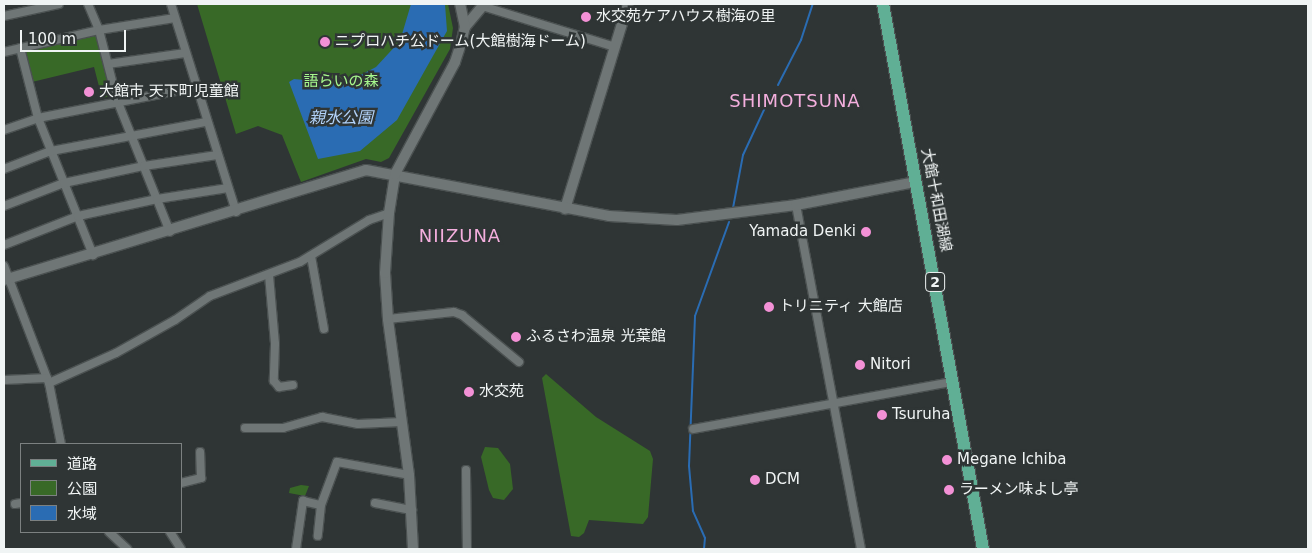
<!DOCTYPE html>
<html>
<head>
<meta charset="utf-8">
<style>
	body { margin:0 }
	#map { position:relative; width:1312px; height:553px; overflow:hidden; background:#2f3535; font-family:"DejaVu Sans","Noto Sans JP",sans-serif }
	div>[style] { position:absolute }
	[style*='--x'] { left:calc(var(--x)*1px); top:calc(var(--y)*1px); width:calc(var(--w)*1px); rotate:calc(var(--a)*1deg) }
	.green>* { inset:0; background:#386927 }
	.water>* { inset:0; background:#2a6cb3 }
	.stream>* { height:2px; margin:-1px; padding:0 1px; transform-origin:1px; border-radius:1px; background:#2a6cb3 }
	.roads { filter:drop-shadow(1px 0 #4b5151) drop-shadow(-1px 0 #4b5151) drop-shadow(0 1px #4b5151) drop-shadow(0 -1px #4b5151) }
	.minor>* { height:8px; margin:-4px; padding:0 4px; transform-origin:4px; border-radius:4px; background:#6f7676 }
	.tertiary>* { height:10px; margin:-5px; padding:0 5px; transform-origin:5px; border-radius:5px; background:#6f7676 }
	.primary>* { height:12px; margin:-6px; padding:0 6px; transform-origin:6px; border-radius:6px; background:#60af95 }
	.dots>* { width:14px; height:14px; translate:-50% -50%; box-sizing:border-box; border:2px solid #2f3535; border-radius:50% }
	span { translate:-50% -50%; white-space:nowrap; text-align:center; line-height:1.15; -webkit-text-stroke:5px #2f3535; paint-order:stroke }
	.shield-label span { padding:1px 4px; background:#2f3535; border:1px solid; border-radius:4px; -webkit-text-stroke-width:0 }
	.shield-label { font-size:14px; color:#f0f4f4; font-weight:700 }
	.poi-label { font-size:15px; color:#f0f4f4 }
	.left { translate:0 -50%; text-align:left }
	.right { translate:-100% -50%; text-align:right }
	.park-label { font-size:15px; color:#a7f88d }
	.street-label { font-size:15px; color:#f0f4f4 }
	.water-label { font-size:16px; color:#b2d2f9; font-style:italic }
	.quarter-label { font-size:18px; color:#f4afde; letter-spacing:1px }
	.frame { position:absolute; inset:0; border:5px solid #f0f4f4; pointer-events:none }
	.legend { position:absolute; left:20px; top:443px; width:162px; height:90px; box-sizing:border-box; background:#2f3535; border:1px solid #7c8181; margin:0; padding:6px 9px; list-style:none; font-size:15px; color:#f0f4f4 }
	.legend li { display:flex; align-items:center; gap:10px; height:25px }
	.legend b { width:25px; border:1px solid #7c8181 }
	.scale { position:absolute; left:20px; top:30px; width:106px; height:22px; box-sizing:border-box; border:2px solid #f0f4f4; border-top:0; padding-left:6px; font-size:15px; line-height:18px; white-space:nowrap; color:#f0f4f4; -webkit-text-stroke:4px #2f3535; paint-order:stroke }
</style>
</head>
<body>
<div id="map">
	<div class="green">
		<i style="clip-path:polygon(197px 4px,448px 4px,453px 28px,450px 49px,389px 158px,381px 162px,366px 159px,301px 182px,282px 135px,258px 126px,236px 134px)"></i>
		<i style="clip-path:polygon(96px 34px,111px 96px,102px 98px,94px 67px,32px 82px,25px 51px)"></i>
		<i style="clip-path:polygon(546px 374px,596px 417px,650px 451px,653px 459px,648px 517px,643px 524px,589px 520px,584px 533px,579px 537px,571px 536px,542px 378px)"></i>
		<i style="clip-path:polygon(485px 447px,498px 448px,510px 464px,513px 489px,504px 500px,493px 498px,489px 490px,481px 457px)"></i>
		<i style="clip-path:polygon(301px 485px,309px 486px,305px 496px,289px 493px,290px 488px)"></i>
	</div>
	<div class="water">
		<i style="clip-path:polygon(411px 4px,445px 4px,447px 31px,397px 120px,360px 151px,318px 159px,289px 82px,294px 79px,335px 83px,351px 80px,376px 67px,400px 41px)"></i>
	</div>
	<div class="stream">
		<i style="--x:778;--y:85;--w:51;--a:-62.9"></i>
		<i style="--x:801;--y:40;--w:38;--a:-72"></i>
		<i style="--x:733;--y:208;--w:54;--a:-79.3"></i>
		<i style="--x:743;--y:155;--w:66;--a:-65"></i>
		<i style="--x:704;--y:549;--w:11;--a:-85"></i>
		<i style="--x:705;--y:538;--w:30;--a:-114"></i>
		<i style="--x:693;--y:511;--w:45;--a:-95.1"></i>
		<i style="--x:689;--y:466;--w:150;--a:-87.7"></i>
		<i style="--x:695;--y:316;--w:100;--a:-70.1"></i>
	</div>
	<div class="roads">
		<div class="minor">
			<i style="--x:88;--y:4;--w:28;--a:67"></i>
			<i style="--x:99;--y:30;--w:72;--a:75.6"></i>
			<i style="--x:117;--y:100;--w:142;--a:68.1"></i>
			<i style="--x:171;--y:4;--w:218;--a:72.6"></i>
			<i style="--x:482;--y:6;--w:139;--a:17.1"></i>
			<i style="--x:4;--y:16;--w:56;--a:-12.3"></i>
			<i style="--x:20;--y:48;--w:72;--a:75.6"></i>
			<i style="--x:38;--y:118;--w:148;--a:68.1"></i>
			<i style="--x:4;--y:52;--w:98;--a:-13"></i>
			<i style="--x:99;--y:30;--w:77;--a:-9"></i>
			<i style="--x:108;--y:64;--w:78;--a:-8.1"></i>
			<i style="--x:4;--y:130;--w:36;--a:-19"></i>
			<i style="--x:38;--y:118;--w:161;--a:-11.1"></i>
			<i style="--x:4;--y:169;--w:50;--a:-21"></i>
			<i style="--x:51;--y:151;--w:158;--a:-10.6"></i>
			<i style="--x:796;--y:205;--w:350;--a:79.3"></i>
			<i style="--x:4;--y:206;--w:64;--a:-21"></i>
			<i style="--x:64;--y:183;--w:82;--a:-12"></i>
			<i style="--x:144;--y:166;--w:74;--a:-8.6"></i>
			<i style="--x:4;--y:245;--w:79;--a:-21.4"></i>
			<i style="--x:78;--y:216;--w:81;--a:-12.1"></i>
			<i style="--x:157;--y:199;--w:72;--a:-8.8"></i>
			<i style="--x:311;--y:256;--w:74;--a:79.9"></i>
			<i style="--x:4;--y:266;--w:125;--a:69"></i>
			<i style="--x:49;--y:383;--w:62;--a:78.9"></i>
			<i style="--x:269;--y:275;--w:69;--a:85"></i>
			<i style="--x:275;--y:344;--w:37;--a:92"></i>
			<i style="--x:274;--y:381;--w:8;--a:50"></i>
			<i style="--x:279;--y:387;--w:14;--a:-8"></i>
			<i style="--x:388;--y:319;--w:66;--a:-6.1"></i>
			<i style="--x:454;--y:312;--w:9;--a:21"></i>
			<i style="--x:462;--y:315;--w:74;--a:39.5"></i>
			<i style="--x:4;--y:380;--w:43;--a:-2.7"></i>
			<i style="--x:49;--y:383;--w:73;--a:-24.1"></i>
			<i style="--x:116;--y:353;--w:68;--a:-29.2"></i>
			<i style="--x:175;--y:320;--w:42;--a:-34.4"></i>
			<i style="--x:210;--y:296;--w:96;--a:-20.7"></i>
			<i style="--x:300;--y:262;--w:81;--a:-31.3"></i>
			<i style="--x:369;--y:220;--w:21;--a:-19"></i>
			<i style="--x:245;--y:428;--w:38;--a:0"></i>
			<i style="--x:283;--y:428;--w:41;--a:-15.8"></i>
			<i style="--x:322;--y:417;--w:37;--a:11"></i>
			<i style="--x:358;--y:424;--w:44;--a:-2.6"></i>
			<i style="--x:693;--y:429;--w:262;--a:-10.3"></i>
			<i style="--x:466;--y:470;--w:79;--a:89.3"></i>
			<i style="--x:181;--y:483;--w:21;--a:-14"></i>
			<i style="--x:201;--y:478;--w:26;--a:-92"></i>
			<i style="--x:375;--y:503;--w:38;--a:11"></i>
			<i style="--x:15;--y:504;--w:6;--a:-9"></i>
			<i style="--x:321;--y:505;--w:46;--a:-69.6"></i>
			<i style="--x:337;--y:462;--w:73;--a:10.2"></i>
			<i style="--x:109;--y:532;--w:25;--a:43"></i>
			<i style="--x:170;--y:532;--w:20;--a:57"></i>
			<i style="--x:296;--y:549;--w:49;--a:-81.7"></i>
			<i style="--x:303;--y:501;--w:18;--a:13"></i>
			<i style="--x:321;--y:505;--w:31;--a:96"></i>
		</div>
		<div class="tertiary">
			<i style="--x:465;--y:27;--w:30;--a:-50"></i>
			<i style="--x:565;--y:209;--w:214;--a:-72.9"></i>
			<i style="--x:4;--y:280;--w:378;--a:-16.9"></i>
			<i style="--x:366;--y:170;--w:247;--a:10.7"></i>
			<i style="--x:609;--y:216;--w:68;--a:3.4"></i>
			<i style="--x:677;--y:220;--w:120;--a:-7.2"></i>
			<i style="--x:796;--y:205;--w:122;--a:-10.9"></i>
			<i style="--x:413;--y:549;--w:74;--a:-93.1"></i>
			<i style="--x:409;--y:475;--w:157;--a:-97.7"></i>
			<i style="--x:388;--y:319;--w:46;--a:-93.7"></i>
			<i style="--x:385;--y:273;--w:60;--a:-86.2"></i>
			<i style="--x:389;--y:213;--w:39;--a:-81"></i>
			<i style="--x:395;--y:174;--w:127;--a:-61.8"></i>
			<i style="--x:455;--y:62;--w:19;--a:-72"></i>
			<i style="--x:461;--y:44;--w:17;--a:-77"></i>
			<i style="--x:465;--y:27;--w:24;--a:-102"></i>
		</div>
		<div class="primary">
			<i style="--x:883;--y:4;--w:554;--a:79.6"></i>
		</div>
	</div>
	<div class="dots">
		<i style="left:586px;top:17px;background:#f391d6"></i>
		<i style="left:325px;top:42px;background:#f391d6"></i>
		<i style="left:89px;top:92px;background:#f391d6"></i>
		<i style="left:866px;top:232px;background:#f391d6"></i>
		<i style="left:769px;top:307px;background:#f391d6"></i>
		<i style="left:516px;top:337px;background:#f391d6"></i>
		<i style="left:860px;top:365px;background:#f391d6"></i>
		<i style="left:469px;top:392px;background:#f391d6"></i>
		<i style="left:882px;top:415px;background:#f391d6"></i>
		<i style="left:947px;top:460px;background:#f391d6"></i>
		<i style="left:755px;top:480px;background:#f391d6"></i>
		<i style="left:949px;top:490px;background:#f391d6"></i>
	</div>
	<div class="shield-label">
		<span style="left:935px;top:282px">2</span>
	</div>
	<div class="poi-label">
		<span class="left" style="left:596px;top:17px">水交苑ケアハウス樹海の里</span>
		<span class="left" style="left:335px;top:42px">ニプロハチ公ドーム(大館樹海ドーム)</span>
		<span class="left" style="left:99px;top:92px">大館市 天下町児童館</span>
		<span class="right" style="left:856px;top:232px">Yamada Denki</span>
		<span class="left" style="left:779px;top:307px">トリニティ 大館店</span>
		<span class="left" style="left:526px;top:337px">ふるさわ温泉 光葉館</span>
		<span class="left" style="left:870px;top:365px">Nitori</span>
		<span class="left" style="left:479px;top:392px">水交苑</span>
		<span class="left" style="left:892px;top:415px">Tsuruha</span>
		<span class="left" style="left:957px;top:460px">Megane Ichiba</span>
		<span class="left" style="left:765px;top:480px">DCM</span>
		<span class="left" style="left:959px;top:490px">ラーメン味よし亭</span>
	</div>
	<div class="park-label">
		<span style="left:341px;top:82px">語らいの森</span>
	</div>
	<div class="street-label">
		<span style="left:936px;top:200px;rotate:79deg">大館十和田湖線</span>
	</div>
	<div class="water-label">
		<span style="left:341px;top:118px">親水公園</span>
	</div>
	<div class="quarter-label">
		<span style="left:795px;top:101px">SHIMOTSUNA</span>
		<span style="left:460px;top:236px">NIIZUNA</span>
	</div>
	<div class="frame"></div>
	<ul class="legend">
	<li><b style="height:6px;background:#60af95"></b>道路</li>
	<li><b style="height:14px;background:#386927"></b>公園</li>
	<li><b style="height:14px;background:#2a6cb3"></b>水域</li>
	</ul>
	<div class="scale">100 m</div>
</div>
</body>
</html>
